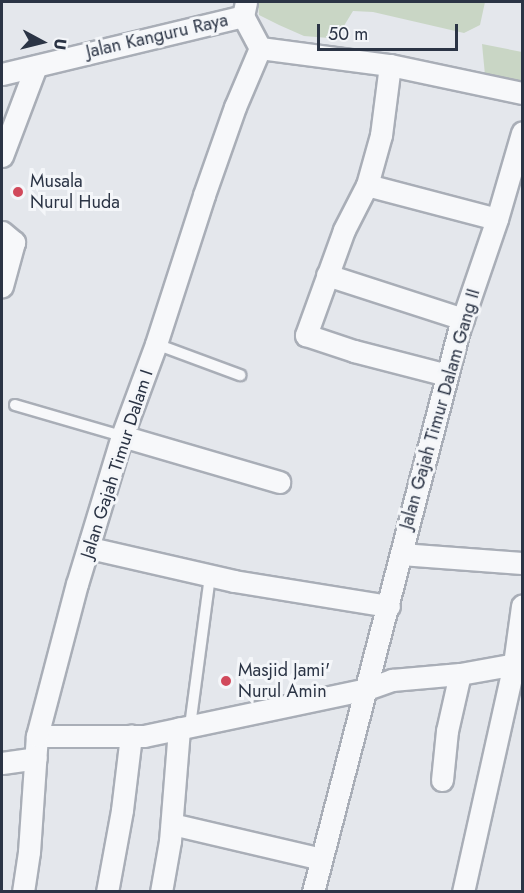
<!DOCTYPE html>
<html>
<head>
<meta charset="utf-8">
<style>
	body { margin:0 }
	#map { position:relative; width:524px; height:893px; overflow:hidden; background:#e4e7ec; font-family:Jost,sans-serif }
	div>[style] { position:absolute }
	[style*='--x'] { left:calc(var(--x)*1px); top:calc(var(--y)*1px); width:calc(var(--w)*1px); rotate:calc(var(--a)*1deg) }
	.green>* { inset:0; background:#c9d6c5 }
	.roads { filter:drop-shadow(2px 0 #a9aeb7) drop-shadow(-2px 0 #a9aeb7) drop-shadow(0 2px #a9aeb7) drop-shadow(0 -2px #a9aeb7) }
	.lane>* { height:10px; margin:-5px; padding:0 5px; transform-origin:5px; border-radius:5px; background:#f7f8fa }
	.street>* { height:21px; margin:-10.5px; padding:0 10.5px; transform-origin:10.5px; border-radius:10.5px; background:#f7f8fa }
	.dots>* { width:16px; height:16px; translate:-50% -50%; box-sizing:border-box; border:3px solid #f4f6f9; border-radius:50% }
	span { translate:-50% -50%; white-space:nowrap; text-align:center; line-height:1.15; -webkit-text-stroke:6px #f4f6f9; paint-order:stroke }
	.street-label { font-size:18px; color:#2b3445 }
	.poi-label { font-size:18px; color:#2b3445 }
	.left { translate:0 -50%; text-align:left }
	.frame { position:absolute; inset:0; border:3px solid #2b3445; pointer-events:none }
	.north { position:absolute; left:12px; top:12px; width:60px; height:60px; -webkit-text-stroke:4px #f4f6f9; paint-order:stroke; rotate:97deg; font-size:16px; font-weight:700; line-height:24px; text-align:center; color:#2b3445 }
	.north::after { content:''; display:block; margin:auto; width:21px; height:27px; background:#2b3445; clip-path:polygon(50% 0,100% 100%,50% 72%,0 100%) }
	.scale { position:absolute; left:317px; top:24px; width:141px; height:27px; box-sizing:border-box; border:3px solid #2b3445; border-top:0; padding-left:8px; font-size:18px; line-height:21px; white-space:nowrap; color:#2b3445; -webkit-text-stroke:4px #f4f6f9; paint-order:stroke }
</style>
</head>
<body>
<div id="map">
	<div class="green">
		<i style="clip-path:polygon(258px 2px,485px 2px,480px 25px,464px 33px,373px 12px,353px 11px,342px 29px,329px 38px,304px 36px,279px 25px,259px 15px)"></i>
		<i style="clip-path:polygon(482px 44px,522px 52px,522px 81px,485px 75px)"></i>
	</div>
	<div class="roads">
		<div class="lane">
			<i style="--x:156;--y:344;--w:90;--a:20.3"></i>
			<i style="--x:15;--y:405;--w:111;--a:16.2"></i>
			<i style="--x:190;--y:726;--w:151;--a:-82.4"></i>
		</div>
		<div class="street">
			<i style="--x:246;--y:2;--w:14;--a:102"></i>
			<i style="--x:243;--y:16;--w:36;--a:62"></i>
			<i style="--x:260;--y:48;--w:131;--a:7.5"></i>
			<i style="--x:390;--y:65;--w:135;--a:12"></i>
			<i style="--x:390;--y:65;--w:71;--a:97.3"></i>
			<i style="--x:381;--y:135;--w:52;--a:105.6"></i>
			<i style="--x:367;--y:185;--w:134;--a:14.7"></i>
			<i style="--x:2;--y:74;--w:248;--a:-13.5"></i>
			<i style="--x:2;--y:156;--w:96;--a:-69.3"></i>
			<i style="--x:367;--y:185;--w:51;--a:117.1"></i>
			<i style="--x:344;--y:230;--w:112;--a:109.9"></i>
			<i style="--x:306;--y:335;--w:51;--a:18.4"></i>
			<i style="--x:354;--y:351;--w:96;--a:14.5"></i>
			<i style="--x:2;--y:232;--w:16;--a:40"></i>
			<i style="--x:14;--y:242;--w:46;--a:105.3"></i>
			<i style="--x:327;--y:275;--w:143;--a:17.9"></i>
			<i style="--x:122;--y:436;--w:164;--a:16.3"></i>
			<i style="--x:90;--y:548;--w:148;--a:12.9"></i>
			<i style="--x:234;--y:581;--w:157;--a:9.2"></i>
			<i style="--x:401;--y:554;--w:121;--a:4.3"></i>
			<i style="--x:37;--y:736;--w:107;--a:0"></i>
			<i style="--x:144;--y:736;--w:228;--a:-11.9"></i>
			<i style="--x:367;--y:689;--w:27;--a:-20"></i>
			<i style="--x:392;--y:680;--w:68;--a:-5"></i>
			<i style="--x:460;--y:674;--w:63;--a:-10.1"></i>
			<i style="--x:2;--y:763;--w:34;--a:-8"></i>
			<i style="--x:442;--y:780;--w:49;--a:-84.2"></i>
			<i style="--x:447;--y:731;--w:58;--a:-77.2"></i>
			<i style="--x:172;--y:824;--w:153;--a:13.2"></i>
			<i style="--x:23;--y:892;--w:40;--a:-81.5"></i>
			<i style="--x:29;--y:852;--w:116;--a:-86.1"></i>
			<i style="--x:37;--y:736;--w:157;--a:-75.3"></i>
			<i style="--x:77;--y:584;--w:155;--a:-73.1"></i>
			<i style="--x:122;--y:436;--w:98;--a:-69.7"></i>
			<i style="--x:156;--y:344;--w:157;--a:-72.1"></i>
			<i style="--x:204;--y:195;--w:93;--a:-70.6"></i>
			<i style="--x:235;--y:107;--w:64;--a:-67"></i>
			<i style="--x:107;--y:892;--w:83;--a:-79.6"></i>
			<i style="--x:122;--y:810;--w:75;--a:-83.1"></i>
			<i style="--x:161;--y:892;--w:52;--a:-80"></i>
			<i style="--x:170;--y:841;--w:113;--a:-85.4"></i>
			<i style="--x:313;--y:892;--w:581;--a:-75.44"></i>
			<i style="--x:459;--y:330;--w:117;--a:-71.1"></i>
			<i style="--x:497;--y:219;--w:90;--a:-73.8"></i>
			<i style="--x:463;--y:892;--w:234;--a:-77.4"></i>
			<i style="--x:514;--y:664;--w:59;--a:-82.1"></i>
		</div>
	</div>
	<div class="dots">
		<i style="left:18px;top:192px;background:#d1495b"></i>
		<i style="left:226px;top:681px;background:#d1495b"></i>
	</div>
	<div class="street-label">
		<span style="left:157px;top:36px;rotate:-13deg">Jalan Kanguru Raya</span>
		<span style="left:440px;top:409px;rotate:-74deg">Jalan Gajah Timur Dalam Gang II</span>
		<span style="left:117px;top:464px;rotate:-72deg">Jalan Gajah Timur Dalam I</span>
	</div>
	<div class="poi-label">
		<span class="left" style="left:30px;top:192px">Musala<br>Nurul Huda</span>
		<span class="left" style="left:238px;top:681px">Masjid Jami'<br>Nurul Amin</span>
	</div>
	<div class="frame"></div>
	<div class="north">U</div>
	<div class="scale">50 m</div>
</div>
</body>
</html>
